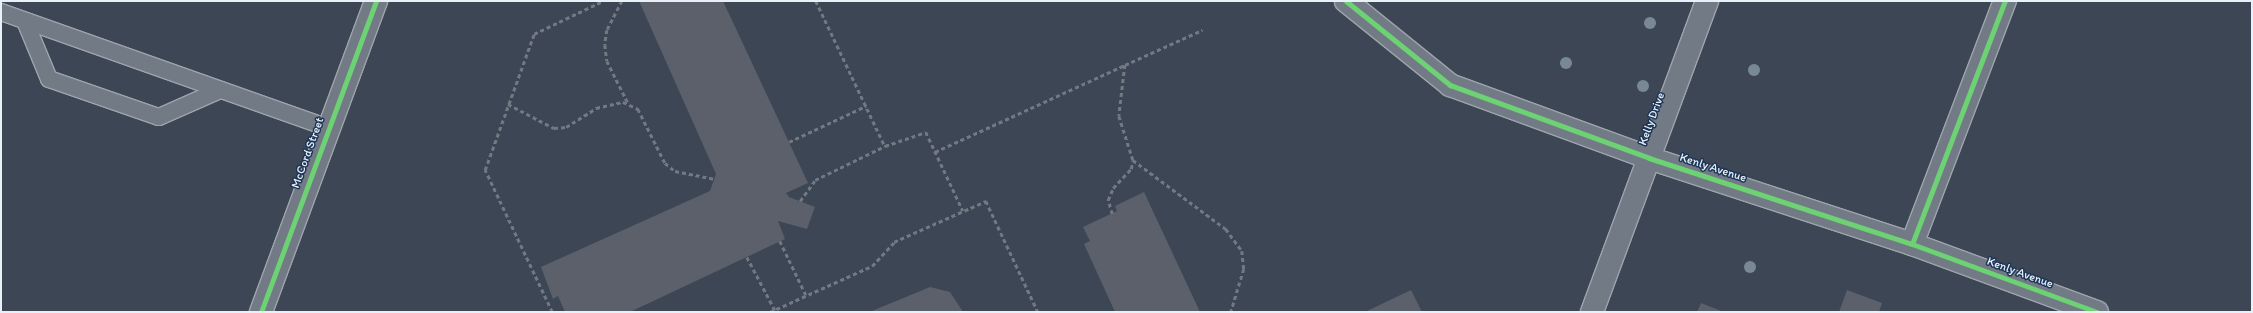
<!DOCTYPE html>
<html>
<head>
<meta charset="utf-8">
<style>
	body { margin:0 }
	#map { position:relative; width:2253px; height:313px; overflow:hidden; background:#3d4655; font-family:Itim,sans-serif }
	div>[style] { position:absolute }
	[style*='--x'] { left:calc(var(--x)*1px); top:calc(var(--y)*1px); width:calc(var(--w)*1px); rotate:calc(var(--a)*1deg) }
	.building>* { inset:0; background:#5c606a }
	.path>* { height:2.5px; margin-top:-1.25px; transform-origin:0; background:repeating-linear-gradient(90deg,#727982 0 4px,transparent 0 7px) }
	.roads { filter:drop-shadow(1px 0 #9ea4ac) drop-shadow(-1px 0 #9ea4ac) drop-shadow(0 1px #9ea4ac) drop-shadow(0 -1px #9ea4ac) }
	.lane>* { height:16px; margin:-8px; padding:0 8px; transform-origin:8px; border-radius:8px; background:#727a85 }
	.street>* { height:22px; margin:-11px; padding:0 11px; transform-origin:11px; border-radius:11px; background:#727a85 }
	.secondary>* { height:22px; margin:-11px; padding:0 11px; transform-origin:11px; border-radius:11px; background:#727a85 }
	.cycleway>* { height:5px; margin:-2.5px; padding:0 2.5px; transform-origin:2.5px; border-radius:2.5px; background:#6cd273 }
	.trees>* { width:12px; height:12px; margin:-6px; border-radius:50%; background:#798993 }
	span { translate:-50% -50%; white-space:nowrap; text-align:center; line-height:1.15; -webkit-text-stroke:3px #1d3557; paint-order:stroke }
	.street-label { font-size:12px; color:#e8f1f8 }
	.frame { position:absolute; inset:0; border:2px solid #e8f1f8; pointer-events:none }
</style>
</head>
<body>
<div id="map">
	<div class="building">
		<i style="clip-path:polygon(639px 1px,723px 1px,808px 183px,786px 193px,789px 197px,815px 207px,807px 229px,778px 221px,785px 239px,630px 312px,565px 312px,558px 296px,553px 299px,541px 267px,710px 191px,716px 174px)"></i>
		<i style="clip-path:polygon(1144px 192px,1200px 312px,1115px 312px,1084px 244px,1090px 241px,1083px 227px,1117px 211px,1115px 206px)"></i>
		<i style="clip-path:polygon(930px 287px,950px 292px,963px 312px,872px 311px)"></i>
		<i style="clip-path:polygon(1411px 290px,1422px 312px,1365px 312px)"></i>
		<i style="clip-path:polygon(1847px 290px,1882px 303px,1879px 312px,1839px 312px)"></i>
		<i style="clip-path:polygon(1701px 303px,1724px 312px,1697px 312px)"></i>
	</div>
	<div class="path">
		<i style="--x:622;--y:1;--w:33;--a:117"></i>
		<i style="--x:607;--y:30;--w:15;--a:98"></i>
		<i style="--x:605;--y:45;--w:16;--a:83"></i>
		<i style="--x:607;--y:61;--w:49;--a:63.4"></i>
		<i style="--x:816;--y:1;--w:161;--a:64.6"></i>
		<i style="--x:885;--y:146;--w:43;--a:-18.9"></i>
		<i style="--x:926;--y:132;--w:87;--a:64.9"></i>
		<i style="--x:1125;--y:65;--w:85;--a:-24.4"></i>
		<i style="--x:508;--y:104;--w:52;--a:27.6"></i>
		<i style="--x:554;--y:128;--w:12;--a:-5"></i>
		<i style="--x:566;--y:127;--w:36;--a:-32"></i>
		<i style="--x:596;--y:108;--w:28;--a:-13"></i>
		<i style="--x:623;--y:102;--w:17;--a:25"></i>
		<i style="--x:638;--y:109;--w:60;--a:63.4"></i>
		<i style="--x:665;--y:163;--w:13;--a:39"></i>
		<i style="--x:675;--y:171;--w:41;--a:11.3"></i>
		<i style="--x:789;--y:142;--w:85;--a:-25.1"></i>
		<i style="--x:935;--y:152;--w:209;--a:-24.6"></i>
		<i style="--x:1125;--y:65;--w:51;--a:96.7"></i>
		<i style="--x:1119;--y:116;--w:46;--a:72.3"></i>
		<i style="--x:800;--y:201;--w:26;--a:-54"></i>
		<i style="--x:815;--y:180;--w:78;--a:-25.9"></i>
		<i style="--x:1112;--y:214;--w:15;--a:-106"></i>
		<i style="--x:1108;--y:200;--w:13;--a:-67"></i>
		<i style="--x:1113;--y:188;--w:26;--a:-47"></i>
		<i style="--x:1131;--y:169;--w:9;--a:-77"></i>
		<i style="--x:1133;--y:160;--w:116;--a:36.6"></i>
		<i style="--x:1226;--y:229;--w:27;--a:54"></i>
		<i style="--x:1242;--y:251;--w:18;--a:84"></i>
		<i style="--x:1244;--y:269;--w:45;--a:106.8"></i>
		<i style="--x:780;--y:241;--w:60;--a:64.3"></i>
		<i style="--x:747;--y:257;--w:60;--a:62.2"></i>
		<i style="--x:552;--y:312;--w:157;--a:-115.3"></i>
		<i style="--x:485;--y:170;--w:145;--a:-70.2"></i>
		<i style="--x:534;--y:34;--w:76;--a:-25.6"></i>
		<i style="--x:770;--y:312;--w:112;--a:-24.3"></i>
		<i style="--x:872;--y:266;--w:33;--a:-47"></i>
		<i style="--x:894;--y:242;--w:101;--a:-24"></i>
		<i style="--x:986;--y:201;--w:123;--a:64.9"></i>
	</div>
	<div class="roads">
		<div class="lane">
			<i style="--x:1;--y:12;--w:347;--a:19.5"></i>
			<i style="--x:25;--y:21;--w:63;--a:67.5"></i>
			<i style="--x:49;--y:79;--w:116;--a:19.1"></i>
			<i style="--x:159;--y:117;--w:67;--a:-23.9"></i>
		</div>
		<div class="street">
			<i style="--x:1912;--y:244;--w:260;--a:-69.1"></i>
			<i style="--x:261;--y:312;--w:332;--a:-69.7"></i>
			<i style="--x:1592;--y:312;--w:332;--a:-69.7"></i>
		</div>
		<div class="secondary">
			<i style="--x:1346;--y:1;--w:134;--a:38.9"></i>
			<i style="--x:1450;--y:85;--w:212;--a:20.1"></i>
			<i style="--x:1649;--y:158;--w:277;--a:18.1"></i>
			<i style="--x:1912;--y:244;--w:197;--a:20.2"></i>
		</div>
	</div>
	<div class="cycleway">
		<i style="--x:1346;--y:1;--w:134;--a:38.9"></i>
		<i style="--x:1450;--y:85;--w:212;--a:20.1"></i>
		<i style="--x:1649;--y:158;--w:277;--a:18.1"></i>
		<i style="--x:1912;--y:244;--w:197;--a:20.2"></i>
		<i style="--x:1912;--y:244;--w:260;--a:-69.1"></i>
		<i style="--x:261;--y:312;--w:332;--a:-69.7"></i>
	</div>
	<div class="trees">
		<i style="left:1650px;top:23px"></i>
		<i style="left:1566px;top:63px"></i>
		<i style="left:1754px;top:70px"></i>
		<i style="left:1643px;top:86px"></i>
		<i style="left:1750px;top:267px"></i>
	</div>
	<div class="street-label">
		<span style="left:1652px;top:119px;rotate:-70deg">Kelly Drive</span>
		<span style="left:308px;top:153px;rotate:-70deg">McCord Street</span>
		<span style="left:1713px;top:168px;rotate:18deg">Kenly Avenue</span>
		<span style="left:2020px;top:273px;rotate:20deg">Kenly Avenue</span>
	</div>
	<div class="frame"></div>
</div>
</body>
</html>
